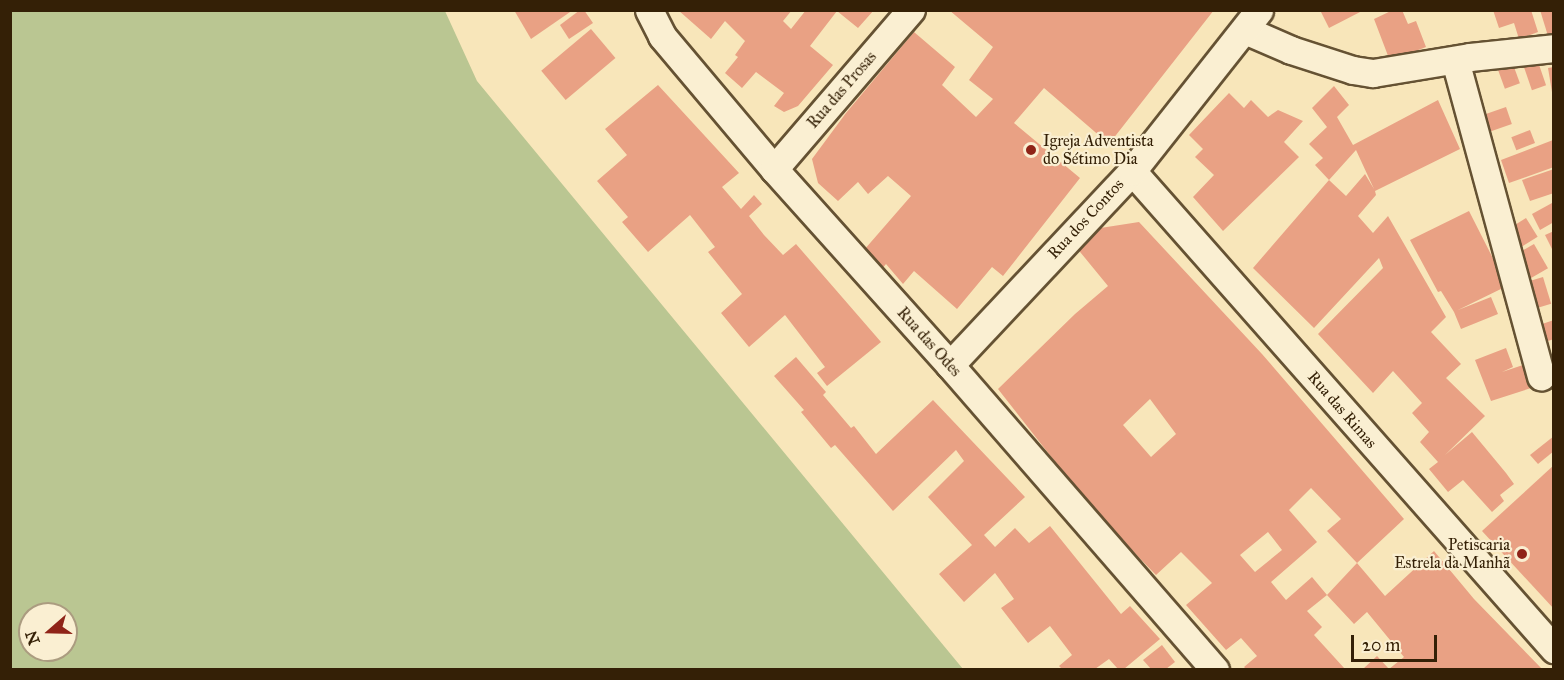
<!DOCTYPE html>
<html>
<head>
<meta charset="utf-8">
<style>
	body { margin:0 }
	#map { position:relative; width:1564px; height:680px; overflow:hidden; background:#f8e6ba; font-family:"IM FELL Great Primer",serif }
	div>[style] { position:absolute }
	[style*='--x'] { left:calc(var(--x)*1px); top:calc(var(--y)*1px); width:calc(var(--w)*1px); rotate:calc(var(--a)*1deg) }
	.green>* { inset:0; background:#bac692 }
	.building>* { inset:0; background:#e9a184; transform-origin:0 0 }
	.roads { filter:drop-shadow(2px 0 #655233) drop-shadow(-2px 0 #655233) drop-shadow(0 2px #655233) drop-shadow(0 -2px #655233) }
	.minor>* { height:27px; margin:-13.5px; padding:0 13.5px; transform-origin:13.5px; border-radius:13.5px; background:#faefd2 }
	.dots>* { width:16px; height:16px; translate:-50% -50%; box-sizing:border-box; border:3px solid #faefd2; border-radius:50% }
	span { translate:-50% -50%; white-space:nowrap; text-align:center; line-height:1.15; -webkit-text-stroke:4.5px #faefd2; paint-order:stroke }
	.street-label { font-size:16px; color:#342006 }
	.poi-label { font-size:16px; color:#342006 }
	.left { translate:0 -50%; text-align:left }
	.right { translate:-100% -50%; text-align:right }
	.frame { position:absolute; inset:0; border:12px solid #342006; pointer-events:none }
	.north { position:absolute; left:18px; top:602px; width:60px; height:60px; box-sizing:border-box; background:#faefd2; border:2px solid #ab9c80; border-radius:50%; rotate:250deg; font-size:16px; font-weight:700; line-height:24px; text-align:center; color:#342006 }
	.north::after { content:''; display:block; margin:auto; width:21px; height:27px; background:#8f2418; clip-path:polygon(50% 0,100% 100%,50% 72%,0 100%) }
	.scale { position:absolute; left:1351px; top:635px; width:86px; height:27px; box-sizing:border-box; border:3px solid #342006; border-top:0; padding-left:8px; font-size:18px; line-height:21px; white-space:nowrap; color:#342006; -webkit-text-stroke:4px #faefd2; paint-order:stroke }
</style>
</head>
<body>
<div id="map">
	<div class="green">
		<i style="clip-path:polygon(evenodd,10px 11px,445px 11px,477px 81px,963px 669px,11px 669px,10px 11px,30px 614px,66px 614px,66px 650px,30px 650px,30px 614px)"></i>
	</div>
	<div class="building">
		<i style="clip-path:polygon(514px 10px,573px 10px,531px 39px)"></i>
		<i style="clip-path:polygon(580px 10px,584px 10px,593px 23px,569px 39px,560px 25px)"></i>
		<i style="clip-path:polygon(678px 10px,792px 10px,783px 21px,791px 29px,806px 10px,874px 10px,858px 28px,837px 11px,810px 46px,833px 65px,798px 106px,784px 112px,774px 106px,784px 93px,756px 72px,742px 88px,725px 73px,738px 57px,735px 55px,745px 41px,725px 21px,711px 39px)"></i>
		<i style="clip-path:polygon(949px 10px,1214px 10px,1109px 144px,1044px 88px,1014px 123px,1080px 178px,1003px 276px,992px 267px,957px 309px,914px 271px,903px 284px,886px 264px,881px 270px,864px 250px,911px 196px,888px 176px,868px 194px,858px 182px,838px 201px,818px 183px,812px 159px,846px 113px,914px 32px,955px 67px,942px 85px,976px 117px,993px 99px,969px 80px,993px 47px)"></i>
		<i style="clip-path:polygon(1320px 10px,1364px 10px,1329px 28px)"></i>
		<i style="clip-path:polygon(1393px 10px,1402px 10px,1408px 24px,1416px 21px,1426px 47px,1390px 61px,1374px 19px)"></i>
		<i style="clip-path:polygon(1493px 10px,1531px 10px,1538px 32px,1519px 39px,1514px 23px,1499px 28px)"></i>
		<i style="clip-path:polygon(1540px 10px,1554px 10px,1554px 34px,1548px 36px)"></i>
		<i style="left:591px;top:29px;width:38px;height:65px;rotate:50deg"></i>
		<i style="left:1510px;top:56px;width:29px;height:16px;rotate:70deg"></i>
		<i style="left:1536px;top:56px;width:31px;height:15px;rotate:71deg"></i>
		<i style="clip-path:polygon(1554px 67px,1554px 92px,1552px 92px,1548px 68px)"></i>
		<i style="clip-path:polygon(658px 85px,739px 173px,722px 187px,741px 209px,754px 195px,762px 204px,749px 216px,764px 235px,783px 255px,796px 244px,881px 342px,827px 386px,817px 373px,825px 367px,785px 315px,749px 347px,721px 313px,742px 294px,708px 252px,715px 247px,690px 215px,648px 252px,622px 222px,628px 217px,597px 181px,627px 155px,605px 129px)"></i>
		<i style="clip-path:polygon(1334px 86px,1349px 105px,1337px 117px,1353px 145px,1438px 100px,1460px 149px,1375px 191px,1376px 195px,1358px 216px,1373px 233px,1388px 216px,1446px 317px,1431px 332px,1461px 364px,1446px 378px,1485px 416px,1445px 455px,1472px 432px,1506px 473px,1514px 484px,1500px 495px,1504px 501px,1492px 512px,1463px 480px,1448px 492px,1429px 469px,1438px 462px,1420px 442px,1429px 432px,1412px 413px,1422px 403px,1393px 371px,1373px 393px,1318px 334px,1383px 268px,1379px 258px,1314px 328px,1253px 268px,1329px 180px,1346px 196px,1365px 174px,1374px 189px,1356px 150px,1329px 180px,1315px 165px,1323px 158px,1309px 144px,1327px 127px,1312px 108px)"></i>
		<i style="clip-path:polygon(1229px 93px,1244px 108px,1251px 100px,1268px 117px,1278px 110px,1303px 121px,1284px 142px,1299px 157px,1223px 231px,1193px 197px,1214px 175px,1195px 157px,1203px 149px,1189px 135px)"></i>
		<i style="left:1506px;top:107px;width:18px;height:22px;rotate:71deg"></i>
		<i style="left:1530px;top:130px;width:14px;height:20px;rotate:69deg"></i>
		<i style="clip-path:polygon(1553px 140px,1554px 167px,1509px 183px,1501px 160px)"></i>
		<i style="clip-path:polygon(1554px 169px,1554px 193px,1530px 201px,1522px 180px)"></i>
		<i style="clip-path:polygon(1552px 203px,1554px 222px,1540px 230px,1532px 214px)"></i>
		<i style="clip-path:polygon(1469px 211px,1507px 286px,1458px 310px,1491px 297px,1498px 314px,1461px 329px,1454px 312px,1441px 291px,1438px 292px,1410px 240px)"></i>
		<i style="left:1526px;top:218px;width:22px;height:24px;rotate:58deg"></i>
		<i style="clip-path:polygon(evenodd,1139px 222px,1262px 354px,1404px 519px,1357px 563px,1385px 596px,1434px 551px,1474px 599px,1542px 669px,1389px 669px,1404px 657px,1367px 612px,1354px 624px,1327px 595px,1307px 611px,1322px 627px,1314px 635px,1345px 669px,1246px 669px,1244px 667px,1257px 656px,1241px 638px,1226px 650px,1186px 605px,1212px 583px,1181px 552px,1156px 575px,1093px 510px,998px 389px,1075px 314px,1108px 286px,1076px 247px,1094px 229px,1139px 222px,1150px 399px,1176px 434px,1151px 457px,1123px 425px,1150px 399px,1139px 222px,1311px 488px,1341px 519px,1327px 531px,1357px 563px,1327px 595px,1312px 577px,1286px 600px,1271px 582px,1317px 542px,1289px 510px,1311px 488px,1139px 222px,1268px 532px,1282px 550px,1255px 572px,1240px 555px,1268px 532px)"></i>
		<i style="clip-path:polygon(1554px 231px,1554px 253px,1545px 235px)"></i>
		<i style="left:1534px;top:244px;width:28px;height:20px;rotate:60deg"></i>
		<i style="left:1543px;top:277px;width:28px;height:20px;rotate:73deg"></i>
		<i style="clip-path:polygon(1554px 320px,1554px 339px,1542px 343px,1536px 326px)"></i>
		<i style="clip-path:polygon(1506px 348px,1513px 367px,1502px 372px,1523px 365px,1531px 388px,1491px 401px,1475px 360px)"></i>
		<i style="clip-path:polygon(796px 357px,826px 392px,823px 395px,851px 428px,854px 426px,876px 454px,933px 400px,1025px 497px,984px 535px,995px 547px,1015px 528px,1029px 543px,1050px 526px,1121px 614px,1130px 606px,1160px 639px,1124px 669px,1118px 669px,1109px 659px,1095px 669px,1062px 669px,1059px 666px,1072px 655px,1050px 626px,1028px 643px,1001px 608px,1014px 599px,995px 573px,964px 602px,939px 574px,972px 545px,928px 497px,964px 461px,956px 450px,893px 511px,835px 445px,831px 448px,801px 412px,804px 410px,774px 376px)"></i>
		<i style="clip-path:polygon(1554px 436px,1554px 451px,1538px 464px,1530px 455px)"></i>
		<i style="clip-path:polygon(1554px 465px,1554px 609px,1482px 531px)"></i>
		<i style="clip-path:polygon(1162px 645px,1175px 662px,1166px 669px,1151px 669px,1143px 660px)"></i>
		<i style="clip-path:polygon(1377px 656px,1389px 669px,1363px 669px)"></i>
	</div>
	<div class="roads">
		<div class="minor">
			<i style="--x:649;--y:10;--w:29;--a:63"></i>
			<i style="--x:662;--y:36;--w:174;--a:49.9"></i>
			<i style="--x:774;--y:169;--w:263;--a:48.1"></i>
			<i style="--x:950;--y:365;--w:404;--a:49"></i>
			<i style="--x:1245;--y:30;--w:50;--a:23.5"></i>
			<i style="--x:1291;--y:50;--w:65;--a:17.9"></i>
			<i style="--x:1353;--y:70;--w:20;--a:9"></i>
			<i style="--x:1373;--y:73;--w:98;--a:-9.4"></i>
			<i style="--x:1470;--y:57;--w:84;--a:-6.1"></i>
			<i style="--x:1455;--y:60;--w:328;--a:74.8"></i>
			<i style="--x:774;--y:169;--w:210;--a:-49.3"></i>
			<i style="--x:1132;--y:171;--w:638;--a:48.56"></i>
			<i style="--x:950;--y:365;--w:266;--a:-46.8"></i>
			<i style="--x:1132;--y:171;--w:205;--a:-51.7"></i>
		</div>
	</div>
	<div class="dots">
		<i style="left:1031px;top:150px;background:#8f2418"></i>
		<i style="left:1522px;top:554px;background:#8f2418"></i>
	</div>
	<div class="street-label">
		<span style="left:842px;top:90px;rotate:-49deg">Rua das Prosas</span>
		<span style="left:1086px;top:219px;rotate:-47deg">Rua dos Contos</span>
		<span style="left:929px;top:342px;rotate:48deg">Rua das Odes</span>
		<span style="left:1342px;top:410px;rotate:49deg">Rua das Rimas</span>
	</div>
	<div class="poi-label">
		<span class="left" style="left:1043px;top:150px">Igreja Adventista<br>do Sétimo Dia</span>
		<span class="right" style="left:1510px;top:554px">Petiscaria<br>Estrela da Manhã</span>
	</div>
	<div class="frame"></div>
	<div class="north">N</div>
	<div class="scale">20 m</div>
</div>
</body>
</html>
